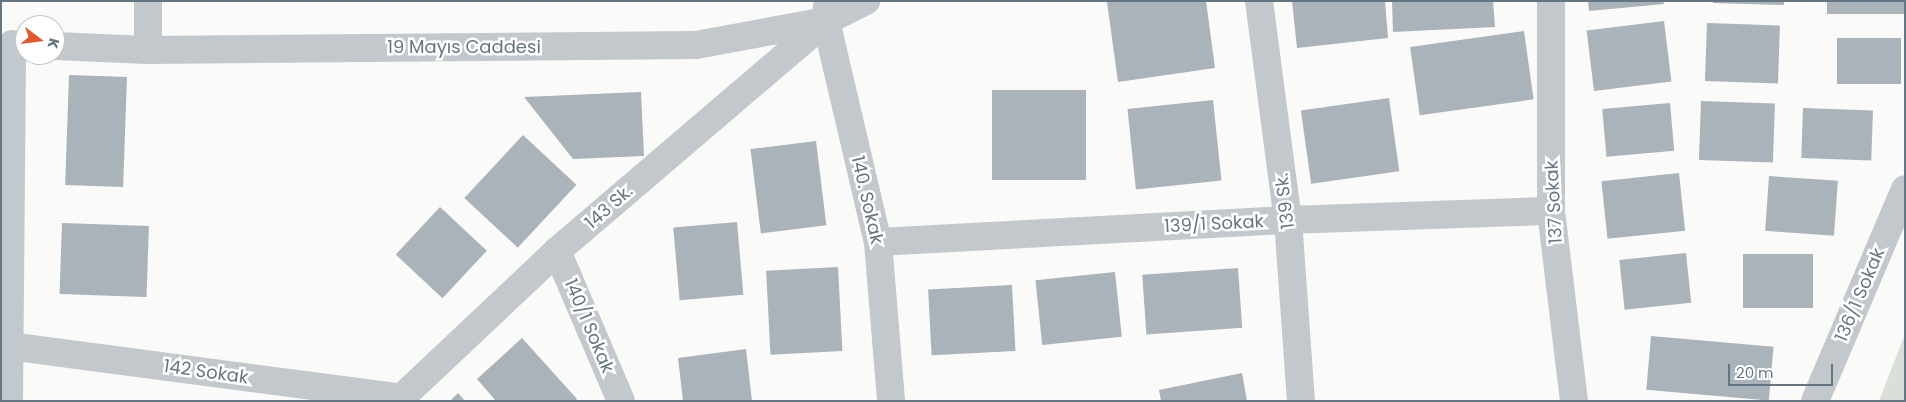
<!DOCTYPE html>
<html>
<head>
<meta charset="utf-8">
<style>
	body { margin:0 }
	#map { position:relative; width:1906px; height:402px; overflow:hidden; background:#fafaf8; font-family:Poppins,sans-serif }
	div>[style] { position:absolute }
	[style*='--x'] { left:calc(var(--x)*1px); top:calc(var(--y)*1px); width:calc(var(--w)*1px); rotate:calc(var(--a)*1deg) }
	.green>* { inset:0; background:#dadfd7 }
	.building>* { inset:0; background:#aab3b9; transform-origin:0 0 }
	.minor>* { height:28px; margin:-14px; padding:0 14px; transform-origin:14px; border-radius:14px; background:#c3c8cc }
	span { translate:-50% -50%; white-space:nowrap; text-align:center; line-height:1.15; -webkit-text-stroke:5px #fff; paint-order:stroke }
	.street-label { font-size:18px; color:#657683 }
	.frame { position:absolute; inset:0; border:2px solid #657683; pointer-events:none }
	.north { position:absolute; left:15px; top:15px; width:50px; height:50px; box-sizing:border-box; background:#fff; border:1px solid #c1c8cd; border-radius:50%; rotate:105deg; font-size:14px; font-weight:700; line-height:20px; text-align:center; color:#657683 }
	.north::after { content:''; display:block; margin:auto; width:18px; height:22px; background:#e4572e; clip-path:polygon(50% 0,100% 100%,50% 72%,0 100%) }
	.scale { position:absolute; left:1728px; top:364px; width:105px; height:22px; box-sizing:border-box; border:2px solid #657683; border-top:0; padding-left:6px; font-size:15px; line-height:18px; white-space:nowrap; color:#657683; -webkit-text-stroke:4px #fff; paint-order:stroke }
</style>
</head>
<body>
<div id="map">
	<div class="green">
		<i style="clip-path:polygon(1905px 334px,1905px 401px,1879px 401px)"></i>
	</div>
	<div class="building">
		<i style="clip-path:polygon(1206px 1px,1215px 68px,1118px 82px,1107px 2px)"></i>
		<i style="clip-path:polygon(1292px 1px,1385px 1px,1388px 38px,1297px 48px)"></i>
		<i style="clip-path:polygon(1392px 1px,1493px 1px,1495px 27px,1393px 32px)"></i>
		<i style="clip-path:polygon(1588px 1px,1663px 1px,1664px 4px,1589px 11px)"></i>
		<i style="clip-path:polygon(1713px 1px,1784px 1px,1784px 5px,1713px 3px)"></i>
		<i style="left:1827px;top:1px;width:78px;height:13px"></i>
		<i style="left:1664px;top:21px;width:61px;height:78px;rotate:83deg"></i>
		<i style="left:1707px;top:23px;width:73px;height:58px;rotate:2deg"></i>
		<i style="left:1524px;top:31px;width:69px;height:115px;rotate:82deg"></i>
		<i style="left:1837px;top:38px;width:64px;height:46px"></i>
		<i style="left:69px;top:75px;width:58px;height:110px;rotate:2deg"></i>
		<i style="left:1086px;top:90px;width:90px;height:94px;rotate:90deg"></i>
		<i style="clip-path:polygon(641px 92px,644px 156px,573px 159px,524px 97px)"></i>
		<i style="left:1389px;top:98px;width:74px;height:89px;rotate:82deg"></i>
		<i style="left:1213px;top:100px;width:81px;height:86px;rotate:84deg"></i>
		<i style="left:1701px;top:101px;width:74px;height:59px;rotate:2deg"></i>
		<i style="left:1670px;top:103px;width:48px;height:68px;rotate:85deg"></i>
		<i style="left:1803px;top:108px;width:70px;height:50px;rotate:2deg"></i>
		<i style="left:523px;top:135px;width:73px;height:86px;rotate:43deg"></i>
		<i style="left:816px;top:141px;width:85px;height:66px;rotate:83deg"></i>
		<i style="left:1679px;top:173px;width:58px;height:78px;rotate:84deg"></i>
		<i style="left:1769px;top:176px;width:69px;height:55px;rotate:4deg"></i>
		<i style="left:440px;top:207px;width:64px;height:65px;rotate:43deg"></i>
		<i style="left:737px;top:222px;width:73px;height:64px;rotate:85deg"></i>
		<i style="left:62px;top:223px;width:87px;height:71px;rotate:2deg"></i>
		<i style="left:1686px;top:253px;width:50px;height:67px;rotate:84deg"></i>
		<i style="left:1743px;top:254px;width:70px;height:54px"></i>
		<i style="left:838px;top:267px;width:84px;height:72px;rotate:87deg"></i>
		<i style="left:1238px;top:268px;width:60px;height:96px;rotate:86deg"></i>
		<i style="left:1115px;top:272px;width:65px;height:80px;rotate:84deg"></i>
		<i style="left:1012px;top:285px;width:66px;height:84px;rotate:87deg"></i>
		<i style="left:1651px;top:336px;width:123px;height:54px;rotate:5deg"></i>
		<i style="clip-path:polygon(522px 338px,577px 399px,575px 401px,496px 401px,477px 379px)"></i>
		<i style="clip-path:polygon(746px 349px,752px 401px,683px 401px,678px 358px)"></i>
		<i style="clip-path:polygon(1242px 373px,1247px 401px,1161px 401px,1159px 390px)"></i>
		<i style="clip-path:polygon(458px 393px,465px 401px,450px 401px)"></i>
	</div>
	<div class="minor">
		<i style="--x:148;--y:1;--w:49;--a:90"></i>
		<i style="--x:1259;--y:1;--w:221;--a:82.5"></i>
		<i style="--x:1288;--y:220;--w:181;--a:85.9"></i>
		<i style="--x:1551;--y:1;--w:210;--a:90"></i>
		<i style="--x:1551;--y:211;--w:191;--a:83.1"></i>
		<i style="--x:827;--y:6;--w:15;--a:94"></i>
		<i style="--x:826;--y:21;--w:227;--a:76.8"></i>
		<i style="--x:878;--y:242;--w:160;--a:85.3"></i>
		<i style="--x:55;--y:46;--w:93;--a:2.5"></i>
		<i style="--x:148;--y:50;--w:548;--a:-0.52"></i>
		<i style="--x:696;--y:45;--w:132;--a:-10.5"></i>
		<i style="--x:826;--y:21;--w:45;--a:-26.6"></i>
		<i style="--x:878;--y:242;--w:411;--a:-3.1"></i>
		<i style="--x:1288;--y:220;--w:263;--a:-2"></i>
		<i style="--x:557;--y:251;--w:163;--a:66.9"></i>
		<i style="--x:9;--y:346;--w:396;--a:7.5"></i>
		<i style="--x:9;--y:401;--w:357;--a:-89.5"></i>
		<i style="--x:398;--y:401;--w:219;--a:-43.3"></i>
		<i style="--x:557;--y:251;--w:353;--a:-40.5"></i>
		<i style="--x:1815;--y:401;--w:230;--a:-67"></i>
	</div>
	<div class="street-label">
		<span style="left:464px;top:47px">19 Mayıs Caddesi</span>
		<span style="left:867px;top:200px;rotate:77deg">140. Sokak</span>
		<span style="left:1285px;top:201px;rotate:-97deg">139 Sk.</span>
		<span style="left:1554px;top:202px;rotate:-93deg">137 Sokak</span>
		<span style="left:609px;top:207px;rotate:-41deg">143 Sk.</span>
		<span style="left:1214px;top:224px;rotate:-3deg">139/1 Sokak</span>
		<span style="left:1860px;top:295px;rotate:-67deg">136/1 Sokak</span>
		<span style="left:589px;top:326px;rotate:67deg">140/1 Sokak</span>
		<span style="left:206px;top:372px;rotate:8deg">142 Sokak</span>
	</div>
	<div class="frame"></div>
	<div class="north">K</div>
	<div class="scale">20 m</div>
</div>
</body>
</html>
